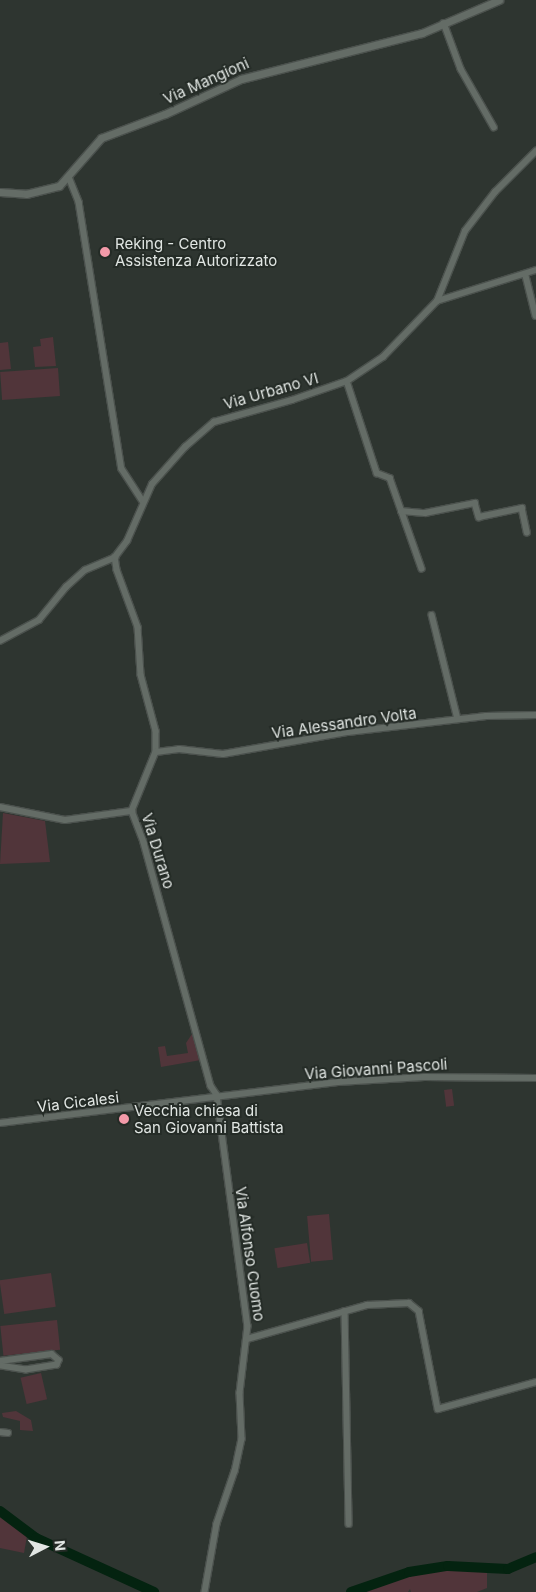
<!DOCTYPE html>
<html>
<head>
<meta charset="utf-8">
<style>
	body { margin:0 }
	#map { position:relative; width:536px; height:1592px; overflow:hidden; background:#2e3530; font-family:Inter,sans-serif }
	div>[style] { position:absolute }
	[style*='--x'] { left:calc(var(--x)*1px); top:calc(var(--y)*1px); width:calc(var(--w)*1px); rotate:calc(var(--a)*1deg) }
	.green>* { inset:0; background:#51353a; transform-origin:0 0 }
	.river>* { height:10px; margin:-5px; padding:0 5px; transform-origin:5px; border-radius:5px; background:#042310 }
	.roads { filter:drop-shadow(1px 0 #4b514d) drop-shadow(-1px 0 #4b514d) drop-shadow(0 1px #4b514d) drop-shadow(0 -1px #4b514d) }
	.minor>* { height:5.5px; margin:-2.75px; padding:0 2.75px; transform-origin:2.75px; border-radius:2.75px; background:#646c66 }
	.tertiary>* { height:7px; margin:-3.5px; padding:0 3.5px; transform-origin:3.5px; border-radius:3.5px; background:#646c66 }
	.dots>* { width:14px; height:14px; translate:-50% -50%; box-sizing:border-box; border:2px solid #242b26; border-radius:50% }
	span { translate:-50% -50%; white-space:nowrap; text-align:center; line-height:1.15; -webkit-text-stroke:4px #242b26; paint-order:stroke }
	.street-label { font-size:15px; color:#e1e6e3 }
	.poi-label { font-size:15px; color:#e1e6e3 }
	.left { translate:0 -50%; text-align:left }
	.north { position:absolute; left:20px; top:1522px; width:50px; height:50px; -webkit-text-stroke:4px #242b26; paint-order:stroke; rotate:85deg; font-size:14px; font-weight:700; line-height:20px; text-align:center; color:#e1e6e3 }
	.north::after { content:''; display:block; margin:auto; width:18px; height:22px; background:#e1e6e3; clip-path:polygon(50% 0,100% 100%,50% 72%,0 100%) }
</style>
</head>
<body>
<div id="map">
	<div class="green">
		<i style="clip-path:polygon(53px 337px,56px 366px,35px 367px,33px 347px,41px 346px,40px 339px)"></i>
		<i style="clip-path:polygon(8px 342px,11px 369px,0 370px,0 343px)"></i>
		<i style="left:58px;top:368px;width:28px;height:58px;rotate:86deg"></i>
		<i style="clip-path:polygon(3px 813px,45px 821px,50px 862px,0 864px)"></i>
		<i style="clip-path:polygon(194px 1031px,201px 1060px,161px 1067px,158px 1047px,165px 1046px,167px 1056px,188px 1053px,186px 1043px)"></i>
		<i style="left:452px;top:1089px;width:17px;height:8px;rotate:83deg"></i>
		<i style="left:329px;top:1214px;width:46px;height:22px;rotate:85deg"></i>
		<i style="left:307px;top:1243px;width:20px;height:33px;rotate:81deg"></i>
		<i style="left:51px;top:1273px;width:34px;height:52px;rotate:82deg"></i>
		<i style="left:57px;top:1320px;width:30px;height:57px;rotate:84deg"></i>
		<i style="left:41px;top:1373px;width:27px;height:21px;rotate:77deg"></i>
		<i style="clip-path:polygon(16px 1411px,31px 1420px,33px 1431px,20px 1430px,20px 1421px,3px 1417px,2px 1413px)"></i>
		<i style="clip-path:polygon(0 1514px,27px 1536px,24px 1553px,0 1548px)"></i>
		<i style="clip-path:polygon(447px 1567px,473px 1568px,487px 1573px,487px 1588px,477px 1592px,411px 1592px,410px 1589px,408px 1592px,362px 1592px,404px 1576px)"></i>
	</div>
	<div class="river">
		<i style="--x:0;--y:1511;--w:45;--a:36.9"></i>
		<i style="--x:36;--y:1538;--w:130;--a:24.6"></i>
		<i style="--x:351;--y:1592;--w:61;--a:-19"></i>
		<i style="--x:409;--y:1572;--w:39;--a:-9"></i>
		<i style="--x:448;--y:1566;--w:60;--a:2.9"></i>
		<i style="--x:508;--y:1569;--w:30;--a:-23"></i>
	</div>
	<div class="roads">
		<div class="minor">
			<i style="--x:444;--y:23;--w:49;--a:69.7"></i>
			<i style="--x:461;--y:69;--w:67;--a:60.4"></i>
			<i style="--x:69;--y:177;--w:27;--a:68"></i>
			<i style="--x:79;--y:202;--w:270;--a:80.9"></i>
			<i style="--x:122;--y:469;--w:38;--a:57"></i>
			<i style="--x:526;--y:276;--w:41;--a:76"></i>
			<i style="--x:437;--y:301;--w:104;--a:-17.4"></i>
			<i style="--x:347;--y:381;--w:97;--a:71.9"></i>
			<i style="--x:377;--y:473;--w:14;--a:21"></i>
			<i style="--x:390;--y:478;--w:96;--a:70.6"></i>
			<i style="--x:401;--y:511;--w:24;--a:5"></i>
			<i style="--x:425;--y:513;--w:51;--a:-11.3"></i>
			<i style="--x:475;--y:503;--w:15;--a:74"></i>
			<i style="--x:479;--y:517;--w:44;--a:-11.8"></i>
			<i style="--x:522;--y:508;--w:25;--a:78"></i>
			<i style="--x:115;--y:557;--w:13;--a:81"></i>
			<i style="--x:117;--y:570;--w:61;--a:69.8"></i>
			<i style="--x:138;--y:627;--w:48;--a:86.4"></i>
			<i style="--x:141;--y:675;--w:58;--a:75"></i>
			<i style="--x:156;--y:731;--w:21;--a:90"></i>
			<i style="--x:156;--y:752;--w:64;--a:112.1"></i>
			<i style="--x:132;--y:811;--w:34;--a:69"></i>
			<i style="--x:144;--y:843;--w:252;--a:74.6"></i>
			<i style="--x:211;--y:1086;--w:11;--a:56"></i>
			<i style="--x:217;--y:1095;--w:233;--a:82.4"></i>
			<i style="--x:248;--y:1326;--w:67;--a:96.8"></i>
			<i style="--x:240;--y:1393;--w:46;--a:87.5"></i>
			<i style="--x:242;--y:1439;--w:33;--a:102"></i>
			<i style="--x:235;--y:1471;--w:56;--a:108.8"></i>
			<i style="--x:217;--y:1524;--w:69;--a:100"></i>
			<i style="--x:432;--y:615;--w:107;--a:76"></i>
			<i style="--x:0;--y:641;--w:44;--a:-28.3"></i>
			<i style="--x:39;--y:620;--w:43;--a:-50.7"></i>
			<i style="--x:66;--y:587;--w:25;--a:-42"></i>
			<i style="--x:85;--y:570;--w:33;--a:-23"></i>
			<i style="--x:115;--y:557;--w:20;--a:-53"></i>
			<i style="--x:127;--y:541;--w:62;--a:-66.3"></i>
			<i style="--x:152;--y:484;--w:50;--a:-48.3"></i>
			<i style="--x:185;--y:447;--w:38;--a:-41"></i>
			<i style="--x:214;--y:422;--w:81;--a:-15.8"></i>
			<i style="--x:292;--y:400;--w:58;--a:-19.1"></i>
			<i style="--x:347;--y:381;--w:43;--a:-33.7"></i>
			<i style="--x:383;--y:357;--w:78;--a:-46"></i>
			<i style="--x:437;--y:301;--w:75;--a:-68.2"></i>
			<i style="--x:465;--y:231;--w:49;--a:-52.4"></i>
			<i style="--x:495;--y:192;--w:58;--a:-45"></i>
			<i style="--x:156;--y:752;--w:23;--a:-7"></i>
			<i style="--x:179;--y:749;--w:44;--a:6.5"></i>
			<i style="--x:223;--y:754;--w:127;--a:-10"></i>
			<i style="--x:348;--y:732;--w:139;--a:-6.6"></i>
			<i style="--x:486;--y:716;--w:50;--a:-1.1"></i>
			<i style="--x:0;--y:807;--w:66;--a:11.3"></i>
			<i style="--x:65;--y:820;--w:68;--a:-7.7"></i>
			<i style="--x:0;--y:1123;--w:340;--a:-6.9"></i>
			<i style="--x:338;--y:1082;--w:86;--a:-3.3"></i>
			<i style="--x:424;--y:1077;--w:112;--a:0.5"></i>
			<i style="--x:345;--y:1311;--w:213;--a:88.9"></i>
			<i style="--x:247;--y:1339;--w:125;--a:-15.8"></i>
			<i style="--x:367;--y:1305;--w:42;--a:-2.7"></i>
			<i style="--x:409;--y:1303;--w:13;--a:39"></i>
			<i style="--x:419;--y:1311;--w:100;--a:79"></i>
			<i style="--x:438;--y:1409;--w:102;--a:-15.4"></i>
			<i style="--x:0;--y:1361;--w:52;--a:-7.7"></i>
			<i style="--x:52;--y:1354;--w:9;--a:41"></i>
			<i style="--x:59;--y:1360;--w:5;--a:112"></i>
			<i style="--x:57;--y:1365;--w:31;--a:171"></i>
			<i style="--x:26;--y:1370;--w:26;--a:-171"></i>
			<i style="--x:0;--y:1432;--w:8;--a:7"></i>
		</div>
		<div class="tertiary">
			<i style="--x:0;--y:192;--w:26;--a:4"></i>
			<i style="--x:26;--y:194;--w:34;--a:-14"></i>
			<i style="--x:59;--y:186;--w:64;--a:-48.8"></i>
			<i style="--x:101;--y:138;--w:68;--a:-20.6"></i>
			<i style="--x:165;--y:114;--w:84;--a:-24.7"></i>
			<i style="--x:241;--y:79;--w:187;--a:-14.3"></i>
			<i style="--x:422;--y:33;--w:84;--a:-23.2"></i>
		</div>
	</div>
	<div class="dots">
		<i style="left:105px;top:252px;background:#f39aa9"></i>
		<i style="left:124px;top:1119px;background:#f39aa9"></i>
	</div>
	<div class="street-label">
		<span style="left:206px;top:81px;rotate:-24deg">Via Mangioni</span>
		<span style="left:271px;top:391px;rotate:-16deg">Via Urbano VI</span>
		<span style="left:344px;top:723px;rotate:-8deg">Via Alessandro Volta</span>
		<span style="left:158px;top:851px;rotate:73deg">Via Durano</span>
		<span style="left:376px;top:1069px;rotate:-4deg">Via Giovanni Pascoli</span>
		<span style="left:78px;top:1102px;rotate:-7deg">Via Cicalesi</span>
		<span style="left:250px;top:1254px;rotate:82deg">Via Alfonso Cuomo</span>
	</div>
	<div class="poi-label">
		<span class="left" style="left:115px;top:252px">Reking - Centro<br>Assistenza Autorizzato</span>
		<span class="left" style="left:134px;top:1119px">Vecchia chiesa di<br>San Giovanni Battista</span>
	</div>
	<div class="north">N</div>
</div>
</body>
</html>
